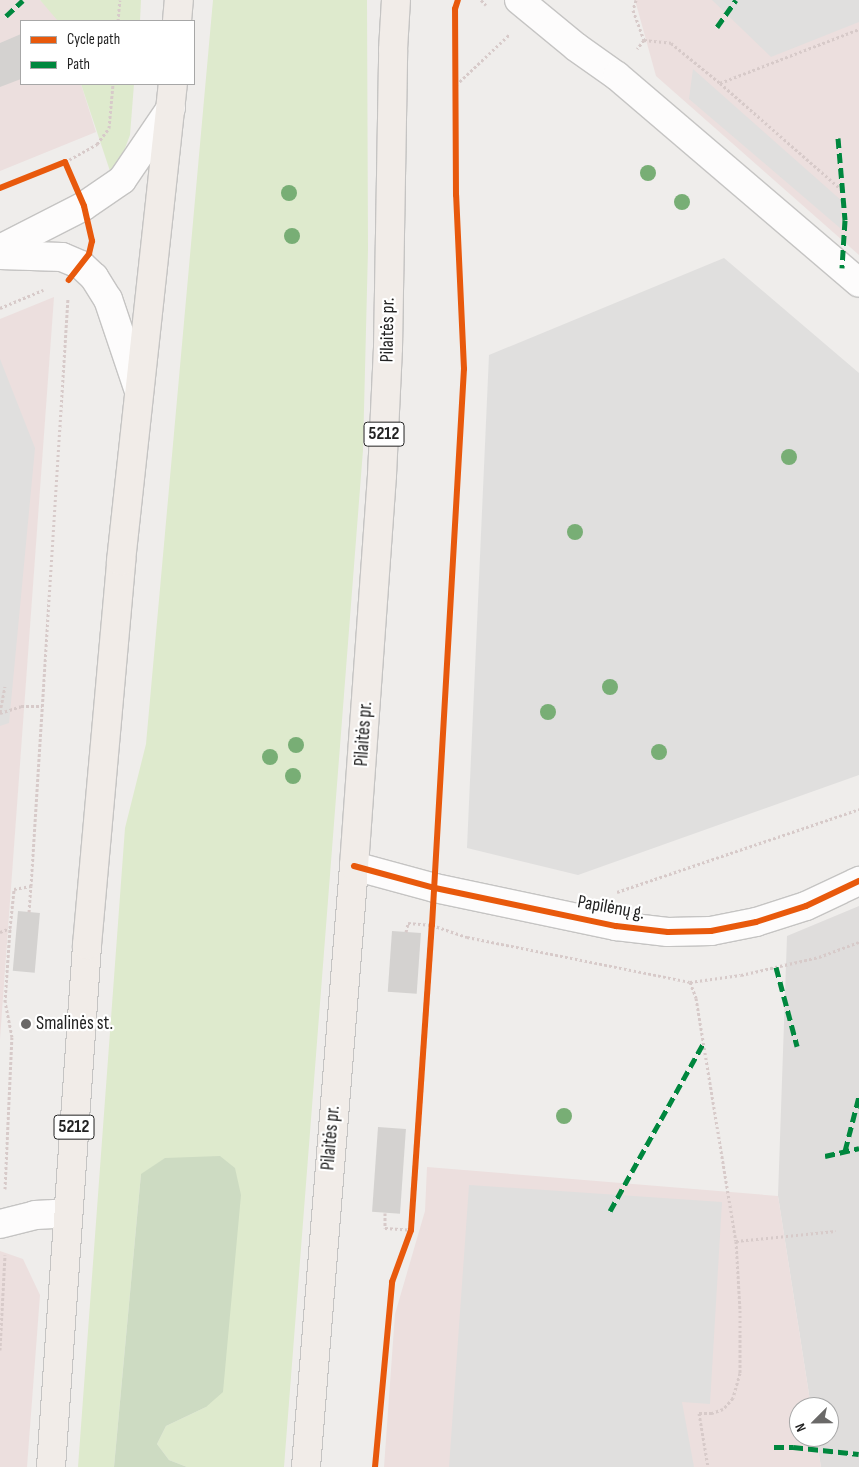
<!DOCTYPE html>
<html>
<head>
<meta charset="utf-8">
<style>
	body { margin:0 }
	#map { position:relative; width:859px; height:1467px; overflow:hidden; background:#efedeb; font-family:"Sofia Sans Condensed",sans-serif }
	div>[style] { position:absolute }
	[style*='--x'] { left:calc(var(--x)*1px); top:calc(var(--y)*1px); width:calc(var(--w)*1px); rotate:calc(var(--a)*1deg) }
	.residential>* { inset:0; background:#dfdddc }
	.commercial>* { inset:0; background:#ecdfde }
	.grass>* { inset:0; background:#deeacd }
	.forest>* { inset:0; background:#cddbc2 }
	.parking>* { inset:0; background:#e0dfde }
	.building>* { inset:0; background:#d4d2d0; transform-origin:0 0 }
	.path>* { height:3px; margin-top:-1.5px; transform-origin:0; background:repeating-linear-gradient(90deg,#d7cac9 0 2.5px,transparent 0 5px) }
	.roads { filter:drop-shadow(1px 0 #c5c4c3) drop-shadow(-1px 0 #c5c4c3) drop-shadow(0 1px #c5c4c3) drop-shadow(0 -1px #c5c4c3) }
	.minor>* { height:28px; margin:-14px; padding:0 14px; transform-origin:14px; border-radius:14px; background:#fdfcfc }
	.major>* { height:28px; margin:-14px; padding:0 14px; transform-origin:14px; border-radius:14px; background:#f1ece8 }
	.quiet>* { height:5px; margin-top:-2.5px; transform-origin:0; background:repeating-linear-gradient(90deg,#00873e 0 10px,transparent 0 15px) }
	.cycleway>* { height:6px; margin:-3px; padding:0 3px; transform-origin:3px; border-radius:3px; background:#e8590c }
	.trees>* { width:16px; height:16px; margin:-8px; border-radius:50%; background:#78ae75 }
	.dots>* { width:14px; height:14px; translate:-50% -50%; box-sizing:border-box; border:2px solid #fff; border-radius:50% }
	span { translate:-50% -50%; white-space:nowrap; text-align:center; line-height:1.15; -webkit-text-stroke:4.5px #fff; paint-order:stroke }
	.shield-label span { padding:1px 4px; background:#fff; border:1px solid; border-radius:4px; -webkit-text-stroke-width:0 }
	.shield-label { font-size:18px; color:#222; font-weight:700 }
	.street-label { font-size:19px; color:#222 }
	.poi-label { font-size:19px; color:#222 }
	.left { translate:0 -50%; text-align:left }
	.legend { position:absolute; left:20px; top:20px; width:175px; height:65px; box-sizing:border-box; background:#fff; border:1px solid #a7a7a7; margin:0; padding:6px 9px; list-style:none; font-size:15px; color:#222 }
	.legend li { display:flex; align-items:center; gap:10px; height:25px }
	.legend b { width:25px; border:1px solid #a7a7a7 }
	.north { position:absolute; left:789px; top:1397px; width:50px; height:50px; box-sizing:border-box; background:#fff; border:1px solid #a7a7a7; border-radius:50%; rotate:247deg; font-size:14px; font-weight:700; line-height:20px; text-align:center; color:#222 }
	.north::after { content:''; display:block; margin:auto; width:18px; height:22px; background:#6a6968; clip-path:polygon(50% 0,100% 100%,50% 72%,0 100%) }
</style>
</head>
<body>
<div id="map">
	<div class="residential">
		<i style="clip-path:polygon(859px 906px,859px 1467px,821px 1467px,816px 1437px,829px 1437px,829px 1407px,811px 1407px,778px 1196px,787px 936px)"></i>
	</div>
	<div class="commercial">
		<i style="clip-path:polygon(0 0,40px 0,56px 16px,58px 21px,21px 21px,21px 84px,81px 84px,96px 132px,0 171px)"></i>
		<i style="clip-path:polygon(635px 0,859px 0,859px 255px,656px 76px)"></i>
		<i style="clip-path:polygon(54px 297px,0 1039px,0 319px)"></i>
		<i style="clip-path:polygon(427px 1167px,778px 1196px,811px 1407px,799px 1407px,799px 1437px,816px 1437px,821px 1467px,384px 1467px,395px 1314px,425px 1211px)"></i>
		<i style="clip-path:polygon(0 1251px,23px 1259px,40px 1295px,27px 1467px,0 1467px)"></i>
	</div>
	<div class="grass">
		<i style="clip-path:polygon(40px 0,141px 0,140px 21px,58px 21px)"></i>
		<i style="clip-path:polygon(213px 0,367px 0,368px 250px,363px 450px,284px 1467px,187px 1467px,169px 1460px,157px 1444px,166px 1426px,206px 1407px,141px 1174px,114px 1467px,78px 1467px,125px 828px,146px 744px)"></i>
		<i style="clip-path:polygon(81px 84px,134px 84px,130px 135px,124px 151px,110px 171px)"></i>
	</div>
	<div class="forest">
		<i style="clip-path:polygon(220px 1156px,235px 1168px,241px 1195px,223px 1392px,206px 1407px,166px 1426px,157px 1444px,169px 1460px,187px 1467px,114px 1467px,141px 1174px,165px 1158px)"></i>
	</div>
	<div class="parking">
		<i style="clip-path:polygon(712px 0,859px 0,859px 22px,771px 57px)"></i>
		<i style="clip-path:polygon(693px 69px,842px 201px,840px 228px,689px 99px)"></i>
		<i style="clip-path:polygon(724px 258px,859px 373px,859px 775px,578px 875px,467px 848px,489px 355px)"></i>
		<i style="clip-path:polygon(0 359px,35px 448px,9px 723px,0 726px)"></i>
		<i style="clip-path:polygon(469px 1185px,722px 1202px,710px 1404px,682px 1402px,694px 1467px,449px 1467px)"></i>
	</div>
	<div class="building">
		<i style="clip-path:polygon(21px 34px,21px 79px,0 87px,0 43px)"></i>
		<i style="left:18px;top:911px;width:22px;height:60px;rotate:5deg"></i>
		<i style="left:392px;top:931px;width:29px;height:61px;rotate:4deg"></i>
		<i style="left:378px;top:1127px;width:28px;height:85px;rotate:4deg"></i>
	</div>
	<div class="path">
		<i style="--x:481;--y:0;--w:7;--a:45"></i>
		<i style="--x:636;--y:0;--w:10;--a:107"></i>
		<i style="--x:633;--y:10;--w:32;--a:70"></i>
		<i style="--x:644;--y:40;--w:11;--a:128"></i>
		<i style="--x:118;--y:21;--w:21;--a:-85"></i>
		<i style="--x:644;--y:40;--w:27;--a:6"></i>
		<i style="--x:671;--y:43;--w:63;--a:39.2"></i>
		<i style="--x:720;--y:83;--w:149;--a:-21.2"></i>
		<i style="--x:720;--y:83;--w:164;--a:41.3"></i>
		<i style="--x:456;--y:85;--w:74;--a:-43.4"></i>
		<i style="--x:65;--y:162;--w:37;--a:-29"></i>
		<i style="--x:97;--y:144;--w:20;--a:-53"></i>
		<i style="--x:109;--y:128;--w:44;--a:-84.8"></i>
		<i style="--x:0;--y:308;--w:47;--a:-22.7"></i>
		<i style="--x:0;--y:712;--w:26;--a:-79"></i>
		<i style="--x:0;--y:713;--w:22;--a:-18"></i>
		<i style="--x:21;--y:706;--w:21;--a:0"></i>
		<i style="--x:617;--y:892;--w:256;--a:-18.9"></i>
		<i style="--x:29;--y:912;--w:26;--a:-86"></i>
		<i style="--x:0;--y:932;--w:11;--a:-22"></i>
		<i style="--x:406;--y:932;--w:9;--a:-77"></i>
		<i style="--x:408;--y:923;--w:24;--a:5"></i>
		<i style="--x:432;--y:925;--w:37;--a:19"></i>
		<i style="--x:467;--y:937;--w:227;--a:11.4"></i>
		<i style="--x:690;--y:982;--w:51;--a:-7.8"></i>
		<i style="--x:741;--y:975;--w:80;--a:-13"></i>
		<i style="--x:819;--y:957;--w:43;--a:-20.6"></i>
		<i style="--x:690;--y:982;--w:17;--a:69"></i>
		<i style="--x:696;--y:998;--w:246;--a:80.7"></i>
		<i style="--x:736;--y:1241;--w:69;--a:86.7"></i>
		<i style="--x:740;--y:1310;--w:63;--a:90"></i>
		<i style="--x:740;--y:1373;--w:26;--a:106"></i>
		<i style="--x:733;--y:1398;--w:15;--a:132"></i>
		<i style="--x:723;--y:1409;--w:12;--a:160"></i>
		<i style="--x:712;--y:1413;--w:13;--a:180"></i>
		<i style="--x:699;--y:1413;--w:55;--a:80.5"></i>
		<i style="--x:5;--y:1189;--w:152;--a:-87.4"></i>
		<i style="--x:12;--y:1037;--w:36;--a:-101"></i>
		<i style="--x:5;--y:1002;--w:74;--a:-86.1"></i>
		<i style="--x:10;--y:928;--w:39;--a:-84"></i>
		<i style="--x:14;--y:889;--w:17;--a:-10"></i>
		<i style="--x:31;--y:886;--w:589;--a:-86.4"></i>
		<i style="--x:385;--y:1213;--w:15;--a:90"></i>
		<i style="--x:385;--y:1228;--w:26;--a:4"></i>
		<i style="--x:736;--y:1241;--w:100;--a:-5.7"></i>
		<i style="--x:0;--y:1350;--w:95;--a:-87"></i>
	</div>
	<div class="roads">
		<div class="minor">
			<i style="--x:519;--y:0;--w:74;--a:39.5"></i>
			<i style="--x:576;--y:47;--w:50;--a:35.3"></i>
			<i style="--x:617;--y:76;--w:318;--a:40.5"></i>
			<i style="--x:0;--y:249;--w:94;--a:-27.1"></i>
			<i style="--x:84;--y:206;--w:46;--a:-34.4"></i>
			<i style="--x:122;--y:180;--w:87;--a:-55.8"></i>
			<i style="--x:0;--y:255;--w:62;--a:1.8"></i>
			<i style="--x:62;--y:257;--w:21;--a:23"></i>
			<i style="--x:81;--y:265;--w:18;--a:43"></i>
			<i style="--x:94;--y:277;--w:26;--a:58"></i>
			<i style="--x:108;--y:299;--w:97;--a:71.4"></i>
			<i style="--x:354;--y:866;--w:84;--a:15.2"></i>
			<i style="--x:435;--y:888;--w:185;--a:11.9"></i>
			<i style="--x:616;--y:926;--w:52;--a:6.6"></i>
			<i style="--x:668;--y:932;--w:43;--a:-1.3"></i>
			<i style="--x:711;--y:931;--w:46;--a:-11.3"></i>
			<i style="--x:756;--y:922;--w:52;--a:-17.7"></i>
			<i style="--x:806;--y:906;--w:59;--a:-25.3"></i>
			<i style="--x:0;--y:1224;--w:36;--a:-14"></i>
			<i style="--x:35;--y:1215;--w:33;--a:-3"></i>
		</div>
		<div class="major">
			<i style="--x:177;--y:21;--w:21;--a:-85"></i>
			<i style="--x:51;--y:1467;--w:523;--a:-86.05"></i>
			<i style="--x:87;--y:945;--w:386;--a:-84.9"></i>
			<i style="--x:121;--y:561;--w:480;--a:-83.8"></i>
			<i style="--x:306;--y:1467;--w:603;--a:-85.43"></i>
			<i style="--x:354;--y:866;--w:392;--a:-85.9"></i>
			<i style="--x:382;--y:475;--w:127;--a:-87.3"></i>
			<i style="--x:388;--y:348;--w:298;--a:-89"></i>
			<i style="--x:393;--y:50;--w:50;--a:-86.6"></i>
		</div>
	</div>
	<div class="quiet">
		<i style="--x:6;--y:16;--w:23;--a:-43"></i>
		<i style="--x:717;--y:27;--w:33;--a:-55"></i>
		<i style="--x:838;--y:138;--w:82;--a:85.1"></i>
		<i style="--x:845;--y:220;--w:48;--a:93.6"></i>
		<i style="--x:776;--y:967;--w:82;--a:75.1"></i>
		<i style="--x:845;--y:1151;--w:57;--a:-75.7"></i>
		<i style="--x:825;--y:1156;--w:35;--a:-13"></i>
		<i style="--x:610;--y:1211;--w:193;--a:-60.9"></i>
		<i style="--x:774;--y:1447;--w:19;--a:0"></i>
		<i style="--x:793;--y:1447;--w:66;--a:6.1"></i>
	</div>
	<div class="cycleway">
		<i style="--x:0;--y:188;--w:70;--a:-21.8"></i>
		<i style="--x:65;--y:162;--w:48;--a:66.6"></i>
		<i style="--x:84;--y:206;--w:36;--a:77"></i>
		<i style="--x:92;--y:241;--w:13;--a:103"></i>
		<i style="--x:89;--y:254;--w:33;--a:128"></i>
		<i style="--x:354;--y:866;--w:84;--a:15.2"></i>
		<i style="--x:435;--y:888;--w:185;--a:11.9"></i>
		<i style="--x:616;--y:926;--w:52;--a:6.6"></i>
		<i style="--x:668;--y:932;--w:43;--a:-1.3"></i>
		<i style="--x:711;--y:931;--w:46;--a:-11.3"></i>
		<i style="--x:756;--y:922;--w:52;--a:-17.7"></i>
		<i style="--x:806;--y:906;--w:59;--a:-25.3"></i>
		<i style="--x:375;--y:1467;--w:186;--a:-84.7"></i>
		<i style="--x:392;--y:1282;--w:55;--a:-69.9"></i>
		<i style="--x:411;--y:1230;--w:306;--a:-86.1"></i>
		<i style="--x:432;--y:925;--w:557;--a:-86.71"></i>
		<i style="--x:464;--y:369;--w:174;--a:-92.6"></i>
		<i style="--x:456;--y:195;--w:186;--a:-90.3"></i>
		<i style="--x:455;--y:9;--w:9;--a:-72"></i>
	</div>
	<div class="trees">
		<i style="left:648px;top:173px"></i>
		<i style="left:289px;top:193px"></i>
		<i style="left:682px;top:202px"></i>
		<i style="left:292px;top:236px"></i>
		<i style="left:789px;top:457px"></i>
		<i style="left:575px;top:532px"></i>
		<i style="left:610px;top:687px"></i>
		<i style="left:548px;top:712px"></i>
		<i style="left:296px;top:745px"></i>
		<i style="left:659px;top:752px"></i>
		<i style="left:270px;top:757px"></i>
		<i style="left:293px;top:776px"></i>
		<i style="left:564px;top:1116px"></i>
	</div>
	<div class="dots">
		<i style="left:26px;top:1024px;background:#6a6968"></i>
	</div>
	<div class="shield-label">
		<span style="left:384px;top:434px">5212</span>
		<span style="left:74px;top:1127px">5212</span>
	</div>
	<div class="street-label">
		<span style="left:388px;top:330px;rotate:-89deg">Pilaitės pr.</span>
		<span style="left:364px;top:734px;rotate:-86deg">Pilaitės pr.</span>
		<span style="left:611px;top:908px;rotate:10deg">Papilėnų g.</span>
		<span style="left:331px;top:1138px;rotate:-85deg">Pilaitės pr.</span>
	</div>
	<div class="poi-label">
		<span class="left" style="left:36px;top:1024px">Smalinės st.</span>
	</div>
	<ul class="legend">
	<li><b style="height:6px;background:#e8590c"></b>Cycle path</li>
	<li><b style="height:6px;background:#00873e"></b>Path</li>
	</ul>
	<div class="north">N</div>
</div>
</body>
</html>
